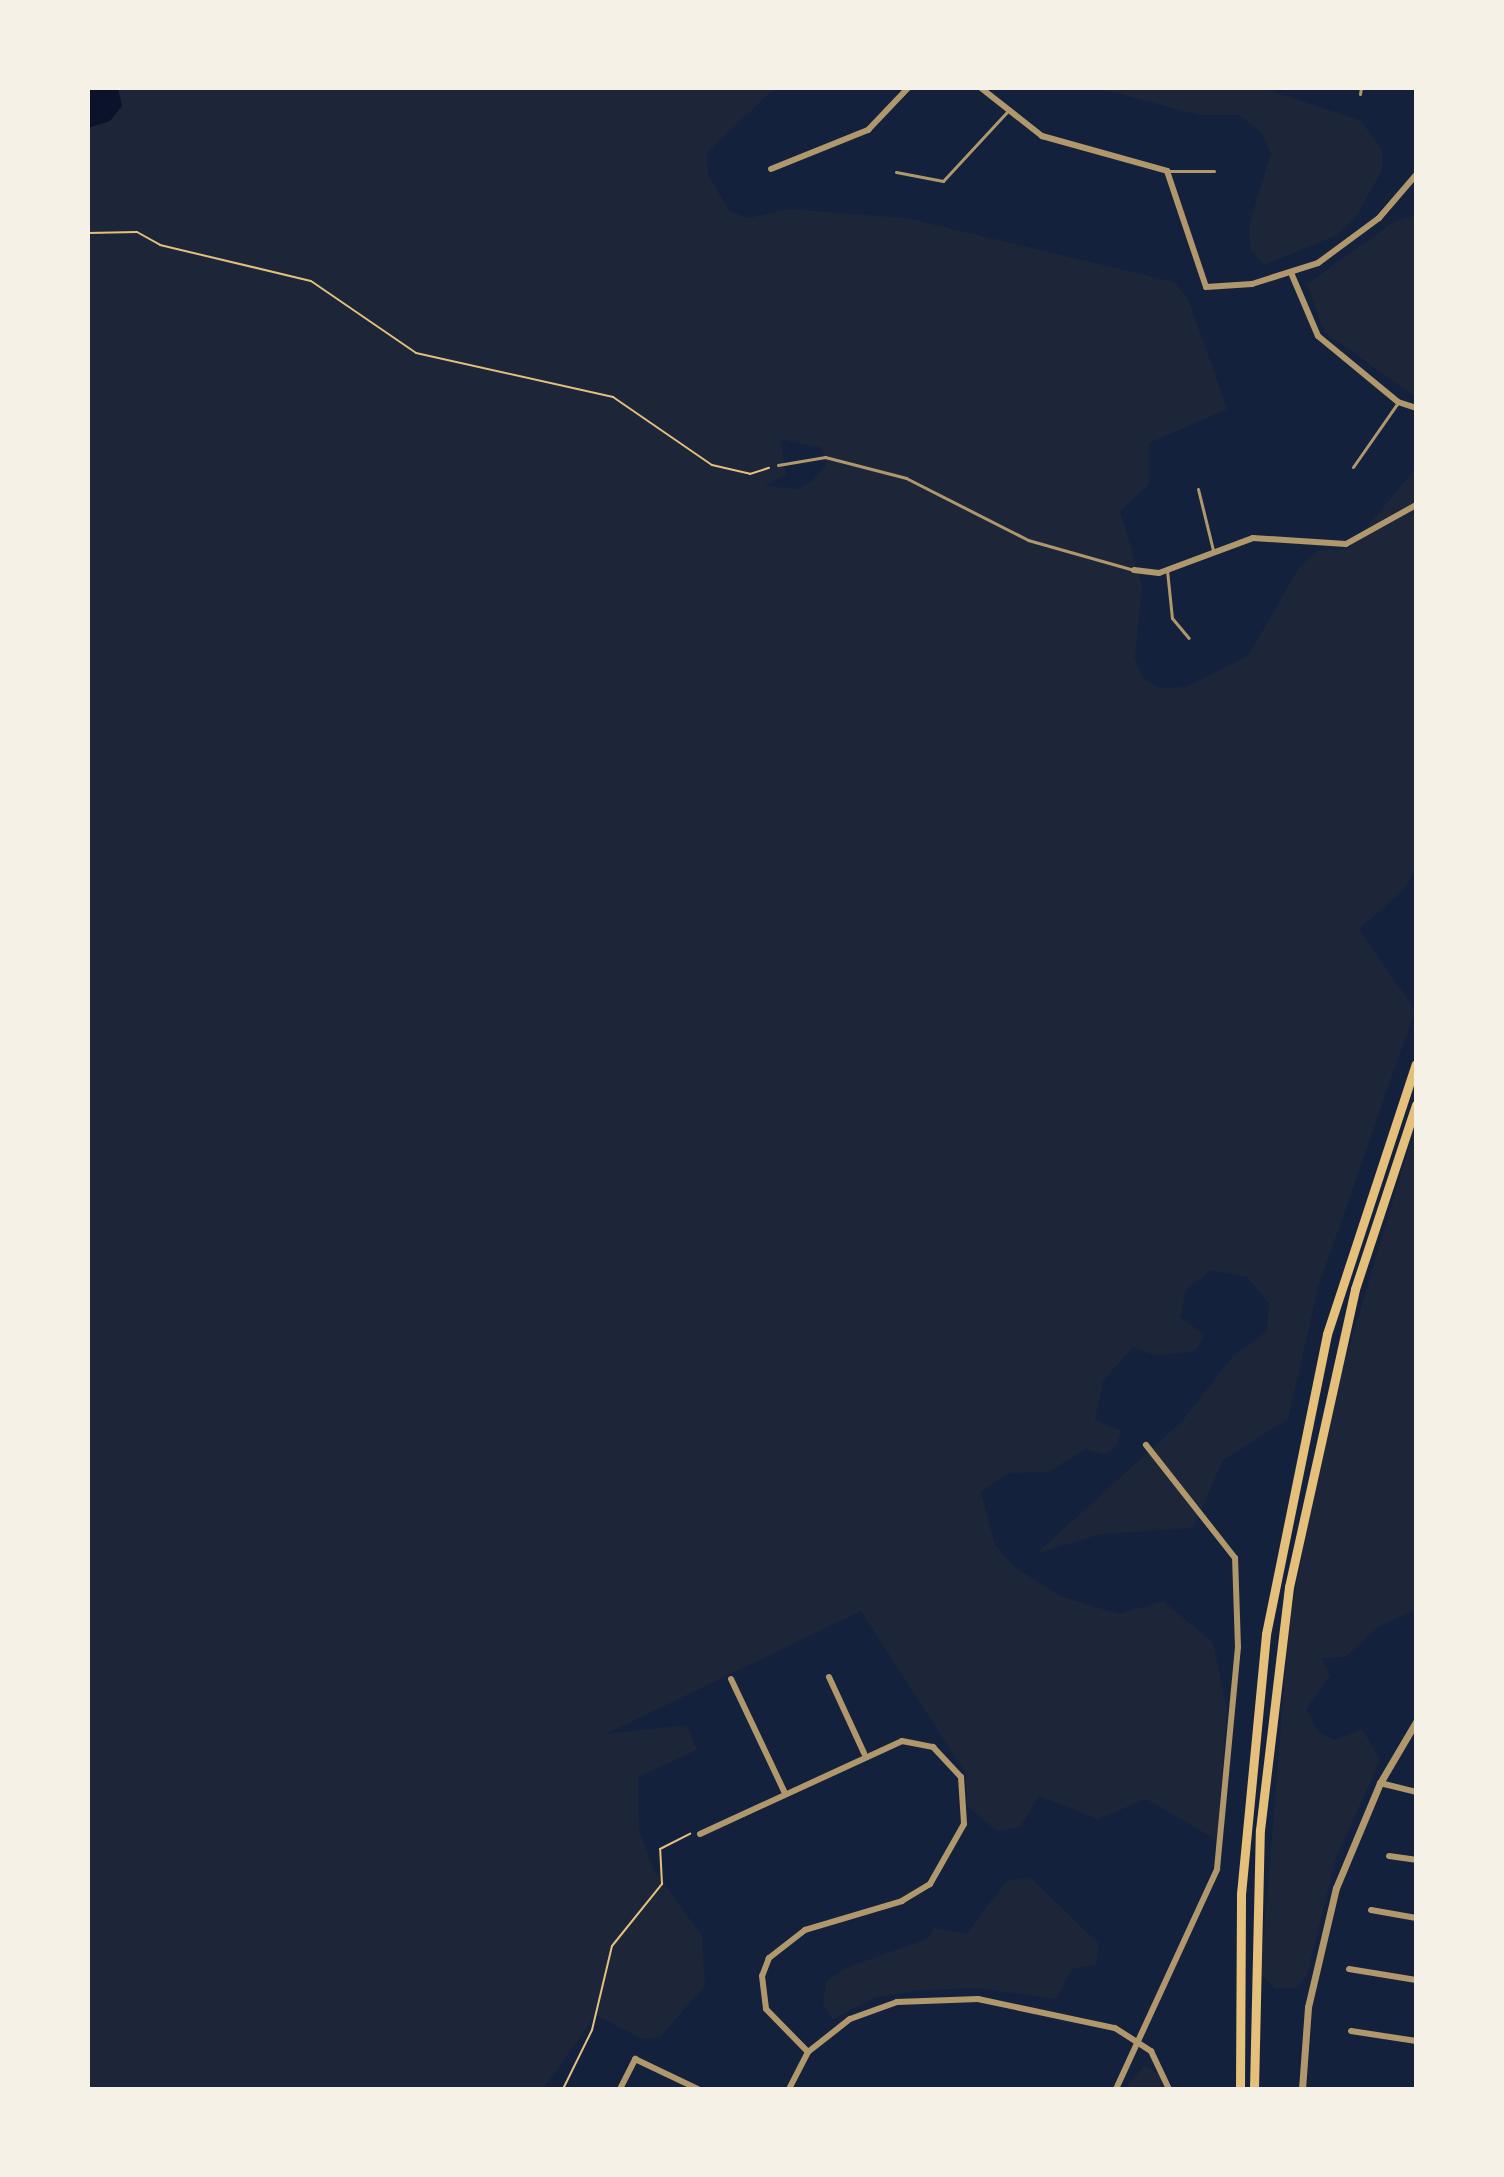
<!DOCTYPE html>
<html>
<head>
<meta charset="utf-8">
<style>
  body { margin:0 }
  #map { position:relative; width:1504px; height:2177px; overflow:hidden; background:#14213d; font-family:"Fira Sans Condensed",sans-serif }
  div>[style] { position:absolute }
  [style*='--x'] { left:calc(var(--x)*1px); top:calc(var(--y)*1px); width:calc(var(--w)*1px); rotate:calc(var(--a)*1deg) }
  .green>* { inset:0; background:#1d2539 }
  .water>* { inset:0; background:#0b132b }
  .path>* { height:2px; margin:-1px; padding:0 1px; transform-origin:1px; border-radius:1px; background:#e5c07b }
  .service>* { height:3px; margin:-1.5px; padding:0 1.5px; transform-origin:1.5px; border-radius:1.5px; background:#b1986c }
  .minor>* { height:6px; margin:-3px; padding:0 3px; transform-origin:3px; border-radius:3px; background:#b1986c }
  .tertiary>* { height:7px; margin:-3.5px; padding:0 3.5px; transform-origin:3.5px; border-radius:3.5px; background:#b1986c }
  .primary>* { height:9px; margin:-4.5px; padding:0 4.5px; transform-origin:4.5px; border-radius:4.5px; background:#e5c07b }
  span { translate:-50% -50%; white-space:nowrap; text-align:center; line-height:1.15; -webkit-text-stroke:8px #f6f1e7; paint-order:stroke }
  .frame { position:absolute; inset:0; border:90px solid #f6f1e7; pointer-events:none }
</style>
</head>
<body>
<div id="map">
  <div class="green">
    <div style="clip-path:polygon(evenodd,88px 88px,775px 88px,707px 153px,708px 175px,730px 212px,749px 218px,788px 209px,906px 218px,1174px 282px,1189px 301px,1227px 409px,1149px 443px,1149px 484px,1120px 511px,1142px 586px,1135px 659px,1143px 678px,1160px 688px,1187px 687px,1248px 656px,1300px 566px,1319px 550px,1348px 549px,1416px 468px,1416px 867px,1404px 890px,1359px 929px,1415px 1010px,1318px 1288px,1288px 1419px,1223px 1460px,1193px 1528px,1100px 1534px,1036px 1554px,1182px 1421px,1233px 1356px,1267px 1331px,1269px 1303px,1247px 1277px,1211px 1270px,1186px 1290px,1180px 1317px,1205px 1335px,1195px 1351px,1157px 1356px,1133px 1347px,1103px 1381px,1095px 1420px,1121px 1431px,1117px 1446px,1106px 1455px,1086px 1449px,1048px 1472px,1008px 1473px,981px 1492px,995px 1545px,1013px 1566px,1060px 1596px,1119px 1614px,1163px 1601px,1213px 1642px,1227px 1711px,1217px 1840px,1146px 1799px,1098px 1819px,1039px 1796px,1020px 1827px,997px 1831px,967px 1806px,966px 1774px,861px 1611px,606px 1734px,687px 1725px,697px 1750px,638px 1777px,639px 1830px,654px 1870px,702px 1936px,705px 1986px,660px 2037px,642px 2039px,596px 2015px,543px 2089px,88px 2089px,88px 88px,780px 439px,822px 448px,826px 465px,812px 481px,797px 489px,765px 486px,786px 474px,780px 439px)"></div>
    <div style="clip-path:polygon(1097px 88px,1262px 88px,1361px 121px,1382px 150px,1382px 170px,1356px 217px,1337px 235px,1264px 265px,1251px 250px,1249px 226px,1271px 153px,1262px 133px,1239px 115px,1199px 115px)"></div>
    <div style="clip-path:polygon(1416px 215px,1416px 397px,1324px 332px,1307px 284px,1395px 221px)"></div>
    <div style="clip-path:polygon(1416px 1124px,1416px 1610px,1380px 1626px,1345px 1657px,1322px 1658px,1330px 1676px,1306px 1709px,1319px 1732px,1334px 1740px,1362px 1729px,1380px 1760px,1336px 1858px,1307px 1975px,1298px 1988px,1275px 1988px,1261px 1975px,1289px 1624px,1328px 1418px)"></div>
    <div style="clip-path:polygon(1030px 1877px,1099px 1944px,1096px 1964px,1072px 1969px,1057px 1999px,977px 1988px,921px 1990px,876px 1997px,833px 2019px,823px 2004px,826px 1982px,845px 1968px,928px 1939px,934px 1928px,966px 1934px,1007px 1881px)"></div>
    <div style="clip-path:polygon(1144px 2065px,1160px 2075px,1162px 2089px,1125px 2089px)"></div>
  </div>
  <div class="water">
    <div style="clip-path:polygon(88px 88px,118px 88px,122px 106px,110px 121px,88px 128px)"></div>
  </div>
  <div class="path">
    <div style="--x:88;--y:233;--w:49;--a:-1.2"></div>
    <div style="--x:137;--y:232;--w:26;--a:29"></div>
    <div style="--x:160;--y:245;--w:155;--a:13.4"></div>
    <div style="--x:311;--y:281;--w:127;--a:34.4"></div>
    <div style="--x:416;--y:353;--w:202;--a:12.6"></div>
    <div style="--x:613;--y:397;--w:120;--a:34.5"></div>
    <div style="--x:712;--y:465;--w:39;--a:13"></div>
    <div style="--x:750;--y:474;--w:20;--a:-18"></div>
    <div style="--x:563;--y:2089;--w:66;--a:-63.8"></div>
    <div style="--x:592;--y:2030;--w:86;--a:-76.6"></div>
    <div style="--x:612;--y:1946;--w:80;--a:-51.1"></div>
    <div style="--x:662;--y:1884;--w:35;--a:-93"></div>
    <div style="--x:660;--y:1849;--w:34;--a:-27"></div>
  </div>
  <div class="service">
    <div style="--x:1360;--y:94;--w:6;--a:-81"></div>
    <div style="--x:1167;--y:171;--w:47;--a:0"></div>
    <div style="--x:896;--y:172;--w:48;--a:10.8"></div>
    <div style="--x:943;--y:181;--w:94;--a:-47.2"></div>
    <div style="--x:778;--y:465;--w:48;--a:-9.7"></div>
    <div style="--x:825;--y:457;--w:84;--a:14.5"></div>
    <div style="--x:906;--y:478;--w:137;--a:26.9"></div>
    <div style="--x:1028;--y:540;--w:110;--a:15.8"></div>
    <div style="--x:1353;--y:467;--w:77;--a:-55.1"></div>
    <div style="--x:1198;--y:489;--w:63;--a:76.2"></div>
    <div style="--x:1167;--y:570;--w:48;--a:84.1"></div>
    <div style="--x:1172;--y:618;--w:26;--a:50"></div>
  </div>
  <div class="minor">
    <div style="--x:981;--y:88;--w:78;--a:38.2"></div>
    <div style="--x:1042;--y:136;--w:130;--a:15.6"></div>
    <div style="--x:1167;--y:171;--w:122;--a:71.4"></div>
    <div style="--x:1206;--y:287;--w:46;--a:-3.7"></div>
    <div style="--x:1252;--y:284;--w:69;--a:-17.7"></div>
    <div style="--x:1318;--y:263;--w:76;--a:-36.4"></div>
    <div style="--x:1379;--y:218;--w:57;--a:-49.3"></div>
    <div style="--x:771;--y:169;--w:105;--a:-21.9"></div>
    <div style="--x:868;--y:130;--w:58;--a:-46.4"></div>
    <div style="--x:1292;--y:275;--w:66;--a:66.9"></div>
    <div style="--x:1318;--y:336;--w:104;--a:39.5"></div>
    <div style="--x:1398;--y:402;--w:19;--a:18"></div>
    <div style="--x:1134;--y:570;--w:25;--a:7"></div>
    <div style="--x:1159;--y:573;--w:100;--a:-20.4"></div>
    <div style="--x:1253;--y:538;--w:93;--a:3.7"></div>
    <div style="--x:1346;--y:544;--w:80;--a:-29.1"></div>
    <div style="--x:829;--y:1677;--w:84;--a:65.3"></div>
    <div style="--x:731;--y:1679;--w:124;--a:64.7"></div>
    <div style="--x:1380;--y:1783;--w:37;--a:14"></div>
    <div style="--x:700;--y:1834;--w:222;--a:-24.7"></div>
    <div style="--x:902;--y:1741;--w:32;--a:11"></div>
    <div style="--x:933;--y:1747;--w:41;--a:47"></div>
    <div style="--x:961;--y:1777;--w:47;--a:86.3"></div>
    <div style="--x:964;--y:1824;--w:69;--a:119.5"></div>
    <div style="--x:930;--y:1884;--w:33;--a:149"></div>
    <div style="--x:902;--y:1901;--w:101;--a:163.4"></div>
    <div style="--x:805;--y:1930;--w:46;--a:142.1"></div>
    <div style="--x:769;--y:1958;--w:19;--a:111"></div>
    <div style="--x:762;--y:1976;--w:33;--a:83"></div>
    <div style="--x:766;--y:2009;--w:60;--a:45.7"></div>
    <div style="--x:1389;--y:1856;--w:27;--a:8"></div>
    <div style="--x:1371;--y:1910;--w:46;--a:10.1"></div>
    <div style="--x:1349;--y:1969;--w:68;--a:9.3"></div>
    <div style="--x:1351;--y:2031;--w:66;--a:8.7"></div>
    <div style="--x:620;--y:2089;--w:34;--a:-63"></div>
    <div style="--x:635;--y:2059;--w:70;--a:25.5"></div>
    <div style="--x:789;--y:2089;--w:42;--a:-62.8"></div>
    <div style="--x:808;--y:2052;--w:53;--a:-38.2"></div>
    <div style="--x:850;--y:2019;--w:50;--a:-19.9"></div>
    <div style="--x:897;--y:2002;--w:81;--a:-2.1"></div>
    <div style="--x:978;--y:1999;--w:140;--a:12"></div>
    <div style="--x:1115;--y:2028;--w:43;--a:32.6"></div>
    <div style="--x:1151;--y:2051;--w:42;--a:64.7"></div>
    <div style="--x:1116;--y:2089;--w:242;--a:-65.3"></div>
    <div style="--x:1217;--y:1869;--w:223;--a:-84.6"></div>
    <div style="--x:1238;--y:1647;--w:89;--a:-91.9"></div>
    <div style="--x:1235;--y:1558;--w:144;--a:-128.2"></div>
  </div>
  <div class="tertiary">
    <div style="--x:1302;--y:2089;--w:82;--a:-85.8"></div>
    <div style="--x:1308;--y:2007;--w:122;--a:-76.8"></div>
    <div style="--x:1336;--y:1888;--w:114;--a:-67.3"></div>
    <div style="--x:1380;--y:1783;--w:71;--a:-59.5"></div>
  </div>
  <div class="primary">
    <div style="--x:1240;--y:2089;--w:195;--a:-89.7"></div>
    <div style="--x:1241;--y:1894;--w:261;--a:-84.5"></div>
    <div style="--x:1266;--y:1634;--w:306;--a:-78.5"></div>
    <div style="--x:1327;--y:1334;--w:284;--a:-71.8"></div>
    <div style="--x:1254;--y:2089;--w:259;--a:-88.7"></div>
    <div style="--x:1260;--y:1830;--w:245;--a:-83.2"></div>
    <div style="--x:1289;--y:1587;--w:305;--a:-77.5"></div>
    <div style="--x:1355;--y:1289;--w:194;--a:-71.7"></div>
  </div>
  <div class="frame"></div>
</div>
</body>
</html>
